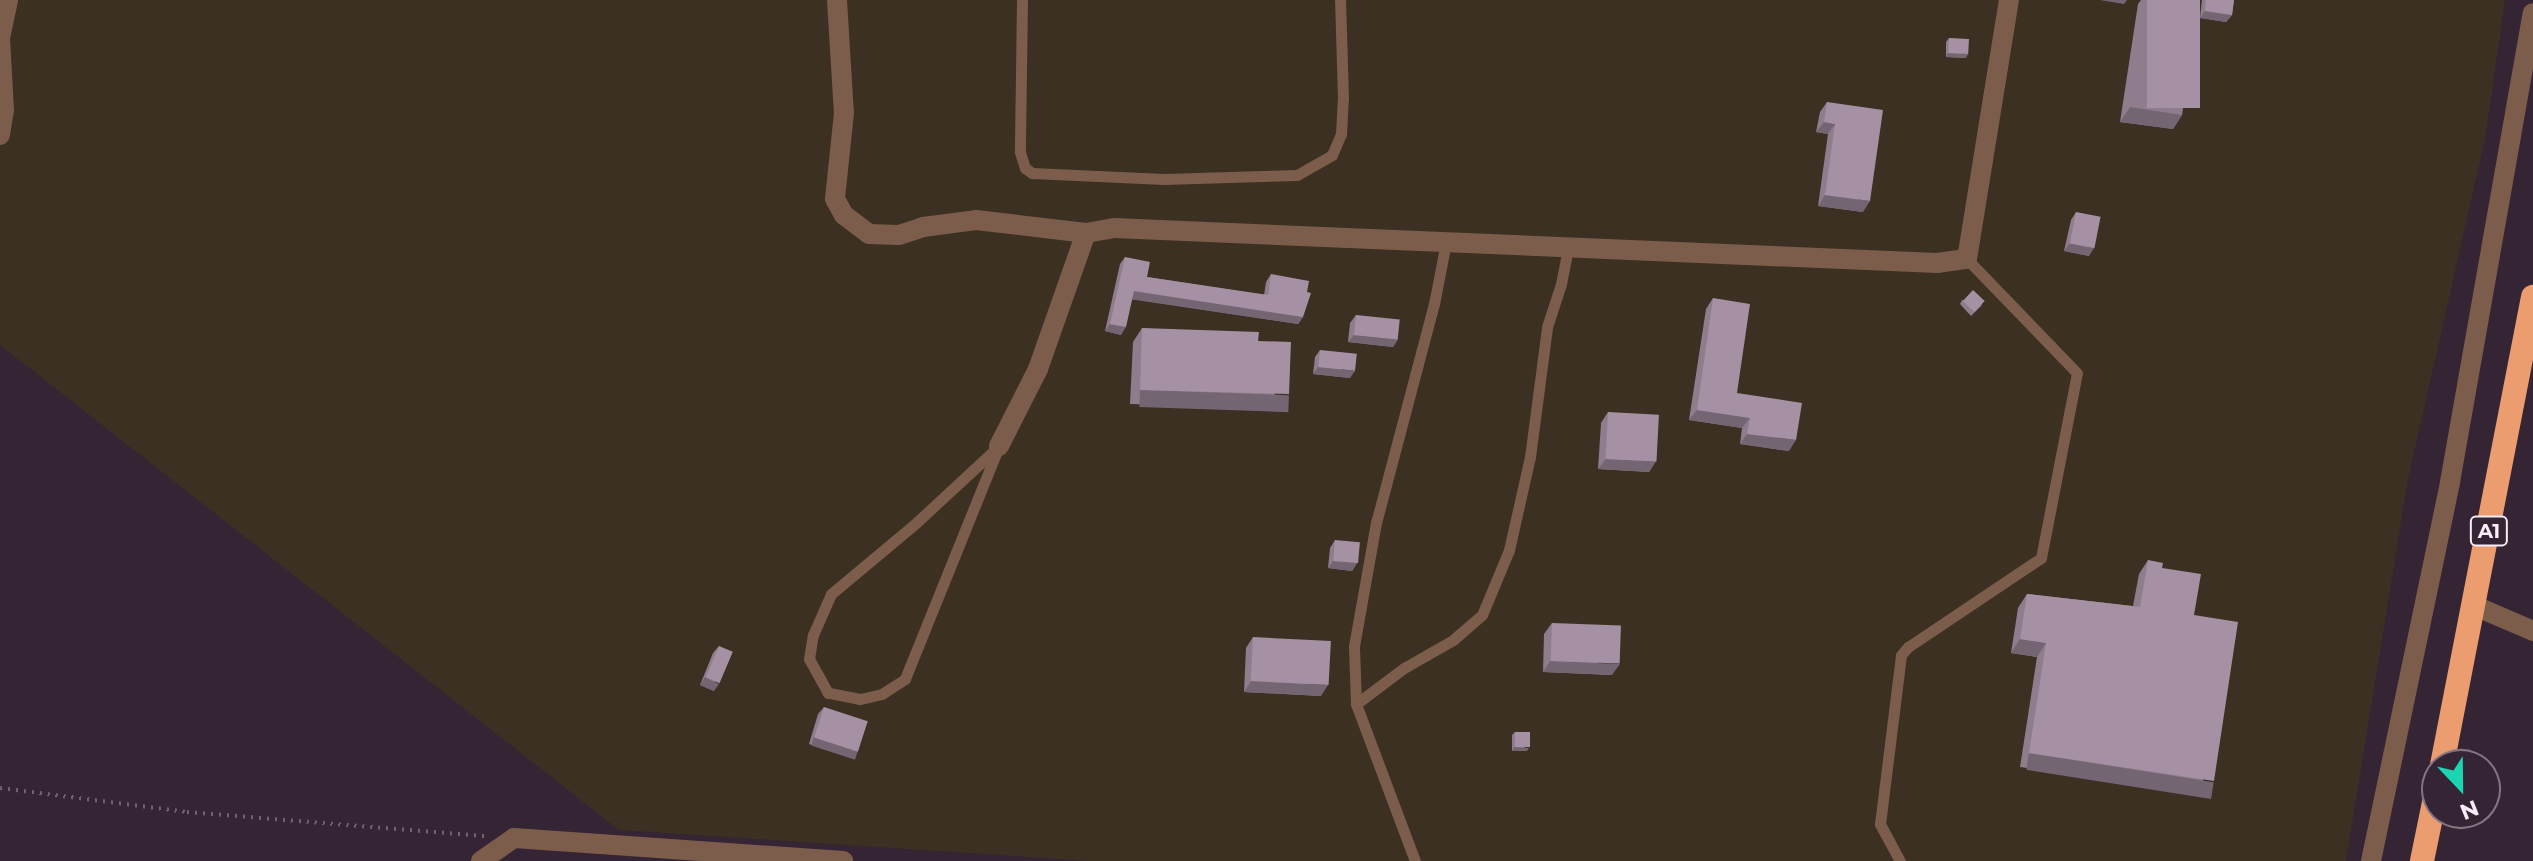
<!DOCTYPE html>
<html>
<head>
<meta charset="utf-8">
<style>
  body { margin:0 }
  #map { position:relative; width:2533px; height:861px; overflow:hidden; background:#352434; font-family:Montserrat,sans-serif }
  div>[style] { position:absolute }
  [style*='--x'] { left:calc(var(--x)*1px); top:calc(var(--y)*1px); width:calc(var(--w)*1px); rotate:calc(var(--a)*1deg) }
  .commercial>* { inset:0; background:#3b3021 }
  .path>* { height:4px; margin-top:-2px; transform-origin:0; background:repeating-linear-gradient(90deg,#70616f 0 2px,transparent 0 8px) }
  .lane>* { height:11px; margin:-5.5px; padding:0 5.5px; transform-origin:5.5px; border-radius:5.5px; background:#7c5c4a }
  .street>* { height:20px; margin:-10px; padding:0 10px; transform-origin:10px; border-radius:10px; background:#7c5c4a }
  .highway>* { height:24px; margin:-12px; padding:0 12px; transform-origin:12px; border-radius:12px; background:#ec9d70 }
  .wall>* { inset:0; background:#8f7c8d }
  .shaded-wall>* { inset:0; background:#746573; transform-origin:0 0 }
  .building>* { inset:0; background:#a690a4; transform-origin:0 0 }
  span { translate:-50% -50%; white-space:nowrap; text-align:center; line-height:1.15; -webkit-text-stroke:8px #352434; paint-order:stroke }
  .shield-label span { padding:2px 6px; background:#352434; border:2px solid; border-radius:6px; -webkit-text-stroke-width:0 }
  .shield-label { font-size:20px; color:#f8ecf7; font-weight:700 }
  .north { position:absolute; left:2421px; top:749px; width:80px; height:80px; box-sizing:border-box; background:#352434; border:2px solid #837482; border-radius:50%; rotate:158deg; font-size:22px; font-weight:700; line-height:32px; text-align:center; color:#f8ecf7 }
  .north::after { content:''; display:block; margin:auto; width:28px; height:36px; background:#1bd5b1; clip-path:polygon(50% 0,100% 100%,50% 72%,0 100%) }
</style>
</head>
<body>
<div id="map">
  <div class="commercial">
    <div style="clip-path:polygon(0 0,2505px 0,2485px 139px,2408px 479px,2346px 861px,1088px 861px,619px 830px,0 345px)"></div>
  </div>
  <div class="path">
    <div style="--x:0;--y:788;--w:189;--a:7.3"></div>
    <div style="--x:187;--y:812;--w:298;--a:4.6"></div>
  </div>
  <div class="lane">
    <div style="--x:1022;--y:0;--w:152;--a:90.8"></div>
    <div style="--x:1020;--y:152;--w:17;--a:73"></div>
    <div style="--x:1025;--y:168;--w:9;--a:36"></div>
    <div style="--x:1032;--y:173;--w:132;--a:2.6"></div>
    <div style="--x:1164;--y:179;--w:133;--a:-1.7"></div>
    <div style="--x:1297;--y:175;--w:40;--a:-29.7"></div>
    <div style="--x:1332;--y:155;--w:23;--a:-67"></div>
    <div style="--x:1341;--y:134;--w:35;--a:-87"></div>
    <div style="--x:1343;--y:99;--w:99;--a:-91.7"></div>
    <div style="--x:999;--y:446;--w:251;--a:112"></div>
    <div style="--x:905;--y:679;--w:27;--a:147"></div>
    <div style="--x:882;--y:694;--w:23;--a:167"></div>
    <div style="--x:860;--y:699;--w:33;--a:-169"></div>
    <div style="--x:828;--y:693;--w:39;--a:-119"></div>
    <div style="--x:809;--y:659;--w:24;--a:-81"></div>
    <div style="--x:813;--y:635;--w:45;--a:-66.3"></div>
    <div style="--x:831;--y:594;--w:112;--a:-39.9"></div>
    <div style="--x:917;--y:522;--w:112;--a:-42.8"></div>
    <div style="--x:1356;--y:704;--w:60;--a:-36.9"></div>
    <div style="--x:1404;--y:668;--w:56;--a:-29.7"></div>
    <div style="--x:1453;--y:640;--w:38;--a:-41"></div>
    <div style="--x:1482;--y:615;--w:70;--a:-67.4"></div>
    <div style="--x:1509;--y:550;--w:95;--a:-77.3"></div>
    <div style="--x:1530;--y:457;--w:131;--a:-82.5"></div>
    <div style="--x:1547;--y:327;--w:45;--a:-72"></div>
    <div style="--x:1561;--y:284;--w:38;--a:-79"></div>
    <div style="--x:1415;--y:861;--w:168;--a:-110.6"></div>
    <div style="--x:1356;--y:704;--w:58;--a:-92"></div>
    <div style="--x:1354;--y:646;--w:125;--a:-79.9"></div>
    <div style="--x:1376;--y:523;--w:227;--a:-75.2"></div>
    <div style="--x:1434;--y:304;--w:63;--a:-79"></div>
    <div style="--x:1900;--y:861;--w:42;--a:-118.4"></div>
    <div style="--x:1880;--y:824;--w:170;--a:-82.9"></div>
    <div style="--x:1901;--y:655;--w:11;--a:-49"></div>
    <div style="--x:1908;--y:647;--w:160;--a:-33.8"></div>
    <div style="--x:2041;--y:558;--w:188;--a:-79"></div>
    <div style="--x:2077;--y:373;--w:158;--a:-134"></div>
  </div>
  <div class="street">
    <div style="--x:837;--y:0;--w:113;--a:86.5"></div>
    <div style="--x:844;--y:113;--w:86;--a:96"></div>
    <div style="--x:835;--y:199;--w:18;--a:61"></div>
    <div style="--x:844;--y:215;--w:31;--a:37"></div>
    <div style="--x:869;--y:234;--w:30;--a:2"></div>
    <div style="--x:899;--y:235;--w:25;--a:-18"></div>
    <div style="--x:923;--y:227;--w:53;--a:-7.5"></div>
    <div style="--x:976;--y:220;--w:111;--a:6.7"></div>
    <div style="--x:1086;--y:233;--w:28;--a:-10"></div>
    <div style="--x:1114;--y:228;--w:824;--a:2.44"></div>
    <div style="--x:1937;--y:263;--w:30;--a:-8"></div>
    <div style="--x:1967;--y:259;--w:262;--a:-80.8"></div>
    <div style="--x:0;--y:135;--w:25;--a:-81"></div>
    <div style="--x:4;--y:110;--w:72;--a:-93.2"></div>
    <div style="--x:0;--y:38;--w:39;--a:-78"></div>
    <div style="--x:999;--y:446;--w:86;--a:-63.1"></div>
    <div style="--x:1038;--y:369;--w:144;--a:-70.6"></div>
    <div style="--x:2475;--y:606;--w:63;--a:23.3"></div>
    <div style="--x:481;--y:861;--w:40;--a:-34.9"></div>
    <div style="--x:514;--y:838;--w:330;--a:4"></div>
    <div style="--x:2371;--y:861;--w:387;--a:-78.2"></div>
    <div style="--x:2450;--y:482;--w:476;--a:-80"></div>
  </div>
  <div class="highway">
    <div style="--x:2442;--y:765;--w:477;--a:-79"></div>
    <div style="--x:2422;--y:861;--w:75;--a:-78.4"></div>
  </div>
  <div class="wall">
    <div style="clip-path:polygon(2141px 0,2200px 0,2182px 115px,2173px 129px,2120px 122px,2138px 4px)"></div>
    <div style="clip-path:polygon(2202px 0,2234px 0,2232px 15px,2226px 22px,2200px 18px)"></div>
    <div style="clip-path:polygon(1949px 38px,1966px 58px,1946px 57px,1946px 42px)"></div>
    <div style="clip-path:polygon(1827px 102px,1863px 212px,1818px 206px,1828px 134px,1816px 132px,1820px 112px)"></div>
    <div style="clip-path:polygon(2076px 212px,2089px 256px,2064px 251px,2071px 220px)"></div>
    <div style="clip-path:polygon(1125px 257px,1147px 277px,1264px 295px,1266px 282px,1271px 274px,1303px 317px,1298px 324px,1132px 299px,1121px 335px,1105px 331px,1120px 264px)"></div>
    <div style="clip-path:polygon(1713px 298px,1737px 393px,1789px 451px,1740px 444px,1742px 428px,1689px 420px,1706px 309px)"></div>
    <div style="clip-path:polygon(1962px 300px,1982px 305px,1971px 316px,1960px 304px)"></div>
    <div style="clip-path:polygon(1356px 315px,1398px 339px,1393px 347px,1348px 342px,1350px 323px)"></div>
    <div style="clip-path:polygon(1142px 328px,1258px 341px,1279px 408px,1130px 404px,1133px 342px)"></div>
    <div style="clip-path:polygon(1320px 350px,1350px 378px,1313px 374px,1315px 357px)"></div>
    <div style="clip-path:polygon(1608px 412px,1656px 461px,1649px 472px,1598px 469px,1601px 423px)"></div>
    <div style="clip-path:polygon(1335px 540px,1357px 563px,1352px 571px,1328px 568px,1330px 548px)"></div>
    <div style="clip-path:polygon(2148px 560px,2162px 568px,2194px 615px,2204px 794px,2020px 767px,2037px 657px,2011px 653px,2018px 608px,2027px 594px,2133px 606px,2139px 574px)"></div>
    <div style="clip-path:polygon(1552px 623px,1612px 675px,1543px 672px,1544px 634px)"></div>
    <div style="clip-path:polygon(1253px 637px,1321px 696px,1244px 692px,1246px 648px)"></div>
    <div style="clip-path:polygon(719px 646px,714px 691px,700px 685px,713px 653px)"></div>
    <div style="clip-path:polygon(824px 707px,853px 758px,809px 744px,818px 714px)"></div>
    <div style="clip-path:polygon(1515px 732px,1527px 751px,1512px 751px,1512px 735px)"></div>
  </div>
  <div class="shaded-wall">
    <div style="clip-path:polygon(2100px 0,2127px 0,2124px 4px)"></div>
    <div style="clip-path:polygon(2205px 11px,2232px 15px,2226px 22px,2200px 18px)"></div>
    <div style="clip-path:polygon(1948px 53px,1968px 54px,1966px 58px,1946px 57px)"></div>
    <div style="clip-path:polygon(2130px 107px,2182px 115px,2173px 129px,2120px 122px)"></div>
    <div style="clip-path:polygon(1824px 122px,1835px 124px,1828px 134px,1816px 132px)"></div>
    <div style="clip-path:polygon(1825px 195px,1870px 201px,1863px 212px,1818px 206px)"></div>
    <div style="clip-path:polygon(2070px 243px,2094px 248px,2089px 256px,2064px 251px)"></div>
    <div style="clip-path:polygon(1134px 291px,1303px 317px,1298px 324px,1129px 299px)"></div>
    <div style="clip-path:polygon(1110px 324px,1126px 327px,1121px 335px,1105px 331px)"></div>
    <div style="clip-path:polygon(1354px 335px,1398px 339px,1393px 347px,1348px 342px)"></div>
    <div style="clip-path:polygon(1318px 367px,1355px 371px,1350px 378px,1313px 374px)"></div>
    <div style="left:1140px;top:390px;width:149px;height:17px;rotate:2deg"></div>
    <div style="clip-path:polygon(1697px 410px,1750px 418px,1742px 428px,1689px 420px)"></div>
    <div style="clip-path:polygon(1747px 434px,1796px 440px,1789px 451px,1740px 444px)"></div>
    <div style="clip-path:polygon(1606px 459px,1656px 461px,1649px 472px,1598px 469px)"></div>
    <div style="clip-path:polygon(1333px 561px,1357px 563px,1352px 571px,1328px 568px)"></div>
    <div style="clip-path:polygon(2020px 639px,2046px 643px,2037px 657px,2011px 653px)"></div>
    <div style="clip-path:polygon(1550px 661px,1620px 664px,1612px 675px,1543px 672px)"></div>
    <div style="clip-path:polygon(705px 677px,719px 684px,714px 691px,700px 685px)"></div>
    <div style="clip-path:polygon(1251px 681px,1328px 685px,1321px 696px,1244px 692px)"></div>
    <div style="left:814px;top:737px;width:46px;height:9px;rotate:18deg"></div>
    <div style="clip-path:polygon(1514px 747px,1529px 748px,1527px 751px,1512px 751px)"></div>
    <div style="left:2029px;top:753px;width:187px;height:17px;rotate:9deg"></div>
  </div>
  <div class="building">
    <div style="left:2147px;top:0;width:53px;height:108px"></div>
    <div style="clip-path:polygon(2206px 0,2234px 0,2232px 15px,2205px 11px)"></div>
    <div style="left:1949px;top:38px;width:20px;height:15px;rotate:3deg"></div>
    <div style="clip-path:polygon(1827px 102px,1883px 110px,1870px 201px,1825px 195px,1835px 124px,1824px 122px)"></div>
    <div style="left:2076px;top:212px;width:25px;height:32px;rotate:11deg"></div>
    <div style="clip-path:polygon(1125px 257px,1150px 262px,1147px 277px,1268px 295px,1271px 274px,1309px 281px,1307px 292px,1311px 293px,1303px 317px,1134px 291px,1126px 327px,1110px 324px)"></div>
    <div style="left:1973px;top:290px;width:16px;height:15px;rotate:43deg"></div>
    <div style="clip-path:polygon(1713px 298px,1750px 304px,1737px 393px,1802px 403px,1796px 440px,1747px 434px,1750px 418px,1697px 410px)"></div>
    <div style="left:1356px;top:315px;width:44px;height:20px;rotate:6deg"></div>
    <div style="clip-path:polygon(1142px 328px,1259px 332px,1258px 341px,1291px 342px,1289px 394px,1140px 390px)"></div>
    <div style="left:1320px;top:350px;width:37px;height:17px;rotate:6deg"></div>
    <div style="left:1608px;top:412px;width:51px;height:47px;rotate:3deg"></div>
    <div style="left:1335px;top:540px;width:25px;height:21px;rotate:5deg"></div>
    <div style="clip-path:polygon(2148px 560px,2163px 563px,2162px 568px,2201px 574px,2194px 615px,2238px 622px,2214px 781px,2029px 753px,2046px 643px,2020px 639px,2027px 594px,2140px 607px)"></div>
    <div style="left:1552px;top:623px;width:69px;height:38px;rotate:2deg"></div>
    <div style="left:1253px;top:637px;width:78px;height:44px;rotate:3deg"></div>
    <div style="left:719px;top:646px;width:15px;height:34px;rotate:23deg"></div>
    <div style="left:824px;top:707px;width:46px;height:32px;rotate:18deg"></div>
    <div style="left:1515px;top:732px;width:15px;height:15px"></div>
  </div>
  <div class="shield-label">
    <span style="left:2489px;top:531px">A1</span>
  </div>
  <div class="north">N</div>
</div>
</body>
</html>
